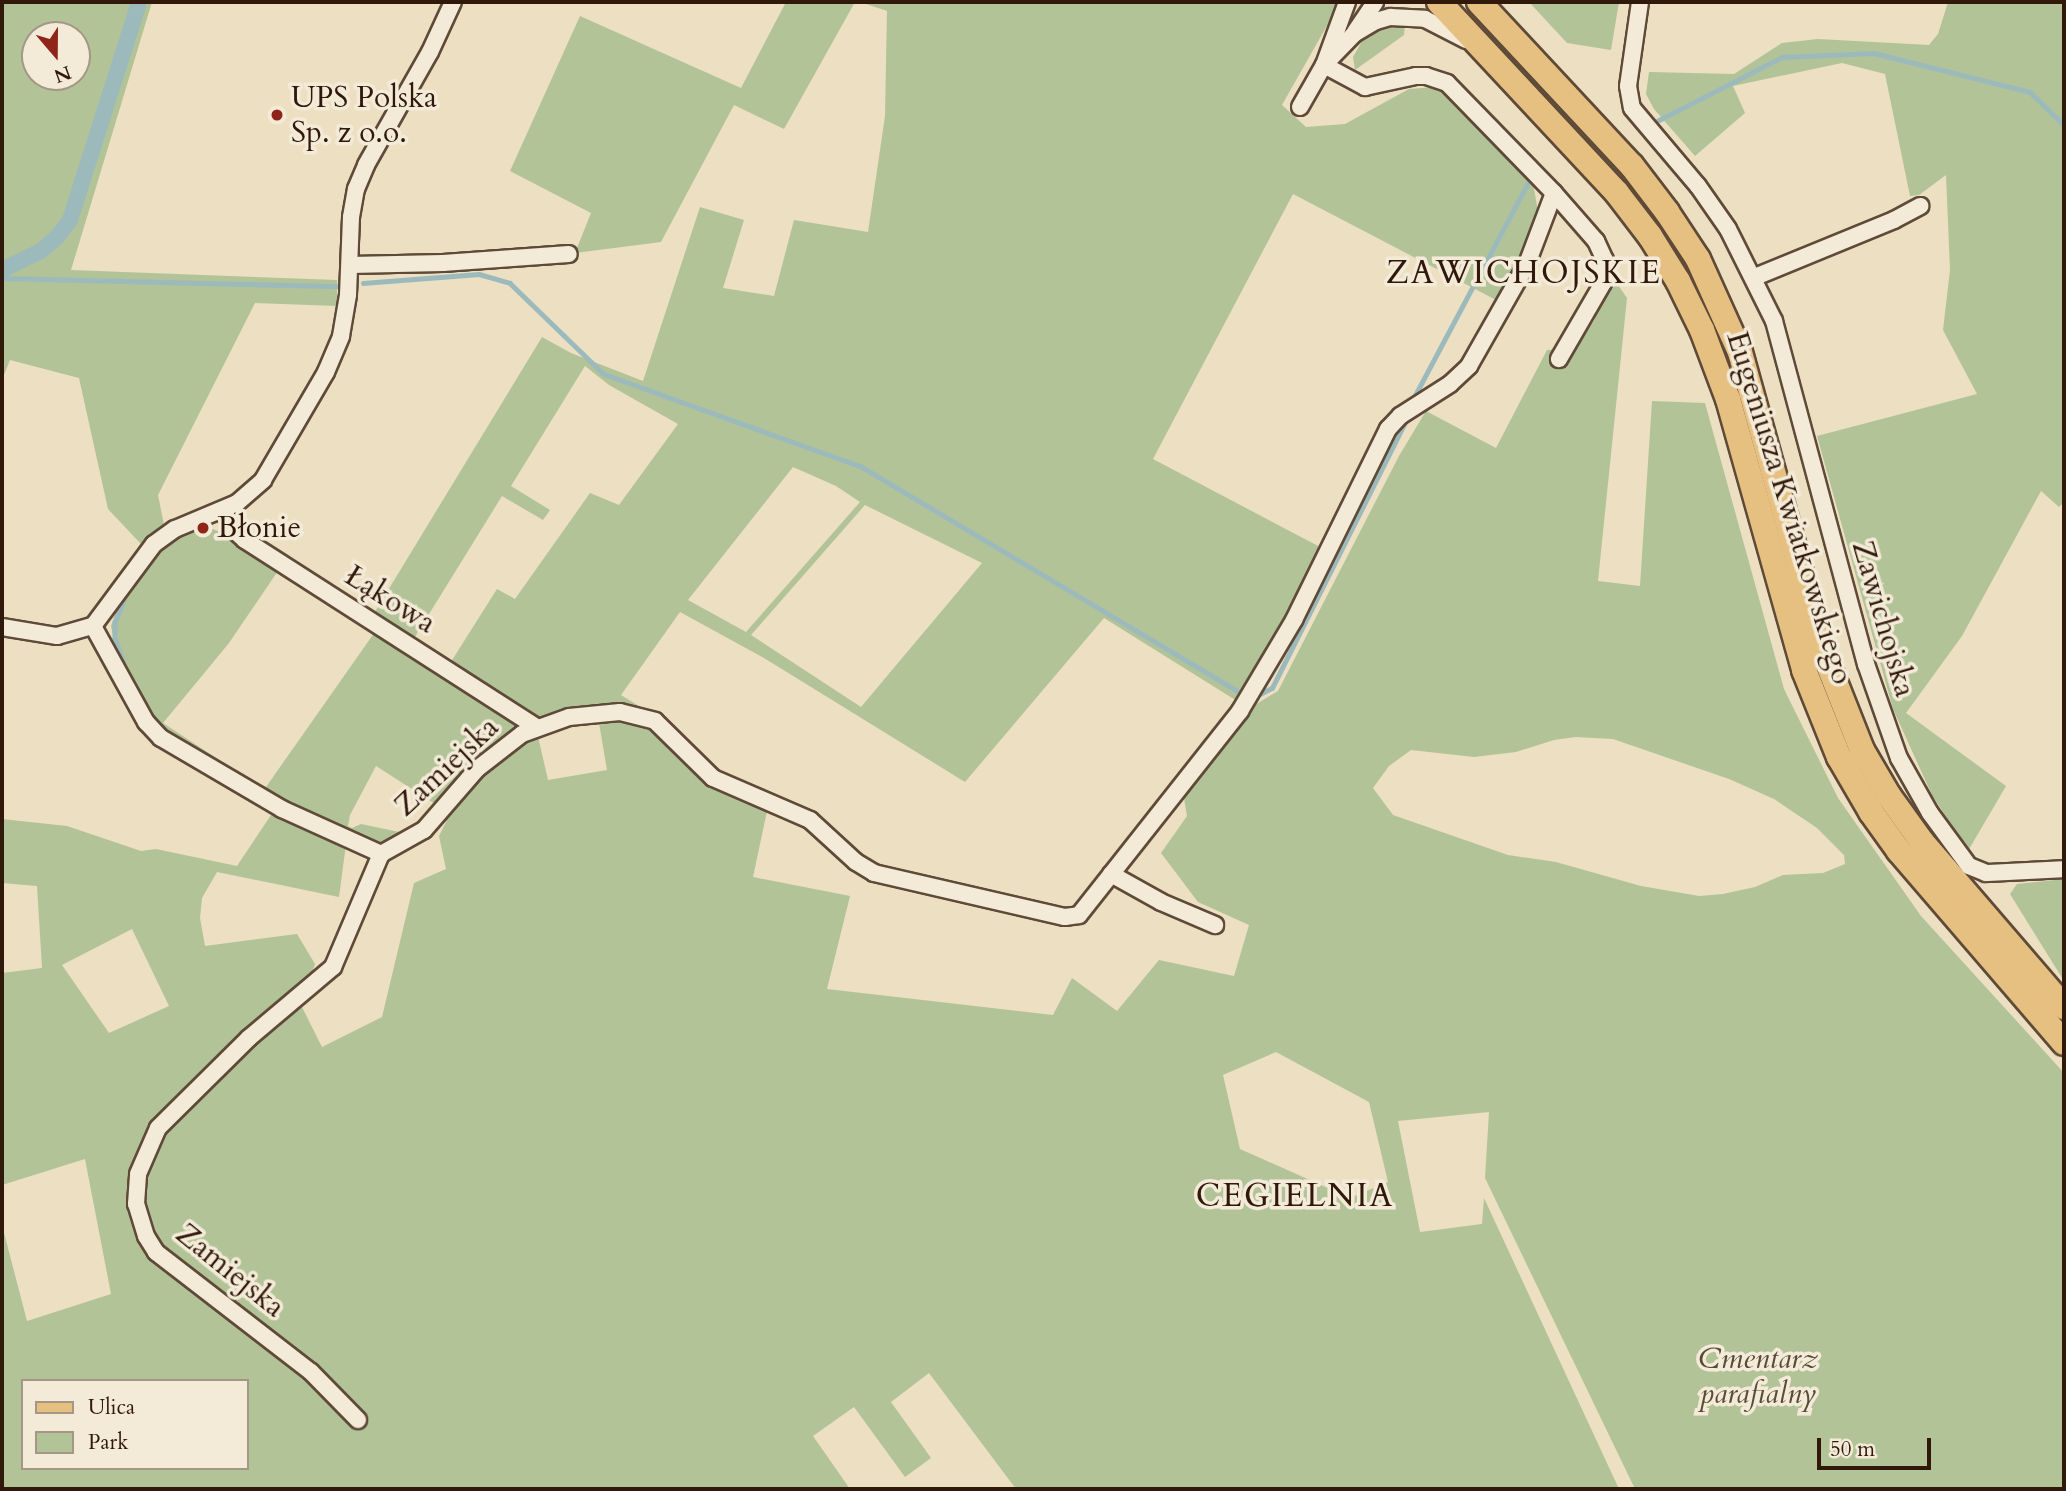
<!DOCTYPE html>
<html>
<head>
<meta charset="utf-8">
<style>
  body { margin:0 }
  #map { position:relative; width:2066px; height:1491px; overflow:hidden; background:#ecdfc2; font-family:Cardo,serif }
  div>[style] { position:absolute }
  [style*='--x'] { left:calc(var(--x)*1px); top:calc(var(--y)*1px); width:calc(var(--w)*1px); rotate:calc(var(--a)*1deg) }
  .green>* { inset:0; background:#b2c398 }
  .stream>* { height:4.5px; margin:-2.25px; padding:0 2.25px; transform-origin:2.25px; border-radius:2.25px; background:#9cbabc }
  .canal>* { height:16px; margin:-8px; padding:0 8px; transform-origin:8px; border-radius:8px; background:#9cbabc }
  .roads { filter:drop-shadow(2px 0 #5f4a38) drop-shadow(-2px 0 #5f4a38) drop-shadow(0 2px #5f4a38) drop-shadow(0 -2px #5f4a38) }
  .minor>* { height:16px; margin:-8px; padding:0 8px; transform-origin:8px; border-radius:8px; background:#f3ead7 }
  .primary>* { height:24px; margin:-12px; padding:0 12px; transform-origin:12px; border-radius:12px; background:#e6c081 }
  .dots>* { width:19px; height:19px; translate:-50% -50%; box-sizing:border-box; border:4px solid #f3ead7; border-radius:50% }
  span { translate:-50% -50%; white-space:nowrap; text-align:center; line-height:1.15; -webkit-text-stroke:7px #f3ead7; paint-order:stroke }
  .poi-label { font-size:30px; color:#30180a }
  .left { translate:0 -50%; text-align:left }
  .street-label { font-size:30px; color:#30180a }
  .park-label { font-size:30px; color:#574b35; font-style:italic }
  .neighbourhood-label { font-size:32px; color:#30180a; letter-spacing:2px }
  .frame { position:absolute; inset:0; border:4px solid #30180a; pointer-events:none }
  .legend { position:absolute; left:21px; top:1379px; width:228px; height:91px; box-sizing:border-box; background:#f3ead7; border:2px solid #a59685; margin:0; padding:9px 12px; list-style:none; font-size:21px; color:#30180a }
  .legend li { display:flex; align-items:center; gap:14px; height:35px }
  .legend b { width:35px; border:2px solid #a59685 }
  .north { position:absolute; left:21px; top:21px; width:70px; height:70px; box-sizing:border-box; background:#f3ead7; border:2px solid #a59685; border-radius:50%; rotate:160deg; font-size:19px; font-weight:700; line-height:28px; text-align:center; color:#30180a }
  .north::after { content:''; display:block; margin:auto; width:24px; height:32px; background:#8f2418; clip-path:polygon(50% 0,100% 100%,50% 72%,0 100%) }
  .scale { position:absolute; left:1817px; top:1438px; width:114px; height:32px; box-sizing:border-box; border:4px solid #30180a; border-top:0; padding-left:9px; font-size:21px; line-height:24px; white-space:nowrap; color:#30180a; -webkit-text-stroke:5px #f3ead7; paint-order:stroke }
</style>
</head>
<body>
<div id="map">
  <div class="green">
    <div style="clip-path:polygon(evenodd,2px 2px,152px 2px,71px 270px,337px 280px,337px 306px,255px 303px,158px 495px,164px 525px,141px 544px,108px 509px,79px 378px,10px 360px,2px 380px,2px 2px,35px 35px,77px 35px,77px 77px,35px 77px,35px 35px)"></div>
    <div style="clip-path:polygon(786px 2px,855px 2px,784px 129px,734px 105px,661px 242px,575px 253px,591px 213px,510px 171px,580px 16px,741px 88px)"></div>
    <div style="clip-path:polygon(evenodd,860px 2px,1337px 2px,1333px 15px,1282px 105px,1306px 127px,1345px 124px,1409px 89px,1436px 87px,1450px 93px,1533px 184px,1540px 222px,1498px 301px,1293px 194px,1153px 459px,1320px 547px,1285px 619px,1237px 701px,1104px 618px,965px 782px,764px 658px,680px 612px,621px 695px,652px 714px,728px 782px,770px 797px,753px 877px,850px 896px,827px 989px,1053px 1015px,1072px 978px,1117px 1011px,1159px 960px,1234px 976px,1249px 925px,1198px 902px,1161px 853px,1187px 816px,1183px 792px,1253px 706px,1278px 691px,1399px 456px,1426px 411px,1496px 448px,1547px 350px,1575px 348px,1594px 321px,1609px 272px,1627px 298px,1598px 581px,1640px 586px,1652px 401px,1705px 403px,1784px 689px,1838px 798px,1921px 916px,2064px 1073px,2064px 1489px,1635px 1489px,1485px 1178px,1489px 1112px,1398px 1121px,1420px 1232px,1482px 1224px,1484px 1198px,1619px 1489px,1016px 1489px,929px 1373px,891px 1402px,931px 1458px,905px 1477px,854px 1407px,813px 1436px,850px 1489px,2px 1489px,2px 1225px,27px 1321px,111px 1294px,85px 1159px,2px 1185px,2px 973px,42px 968px,37px 886px,2px 883px,2px 819px,67px 826px,141px 851px,156px 849px,237px 866px,273px 812px,346px 844px,339px 897px,217px 872px,202px 898px,200px 918px,205px 946px,297px 934px,315px 964px,301px 1005px,322px 1047px,382px 1017px,414px 883px,446px 869px,439px 836px,450px 814px,447px 812px,483px 767px,537px 732px,548px 780px,607px 770px,598px 717px,625px 705px,580px 708px,537px 721px,477px 679px,449px 665px,497px 589px,515px 599px,590px 493px,619px 505px,678px 424px,609px 385px,585px 366px,511px 486px,550px 510px,543px 520px,502px 496px,413px 640px,373px 615px,542px 337px,571px 353px,643px 381px,700px 207px,744px 220px,723px 288px,774px 296px,794px 220px,868px 232px,885px 116px,887px 11px,860px 2px,793px 467px,836px 486px,860px 502px,746px 632px,688px 600px,793px 467px,860px 2px,865px 505px,982px 563px,861px 707px,751px 635px,865px 505px,860px 2px,1576px 737px,1613px 739px,1729px 779px,1774px 799px,1817px 828px,1844px 855px,1845px 864px,1823px 873px,1783px 875px,1755px 887px,1723px 894px,1699px 896px,1641px 886px,1556px 862px,1508px 855px,1393px 815px,1373px 788px,1389px 766px,1411px 750px,1474px 757px,1516px 752px,1554px 740px,1576px 737px,860px 2px,132px 929px,169px 1006px,109px 1033px,62px 965px,132px 929px,860px 2px,1276px 1052px,1369px 1102px,1388px 1182px,1350px 1198px,1240px 1149px,1223px 1075px,1276px 1052px,860px 2px,23px 1381px,247px 1381px,247px 1468px,23px 1468px,23px 1381px)"></div>
    <div style="clip-path:polygon(1529px 2px,1619px 2px,1611px 50px,1567px 43px)"></div>
    <div style="clip-path:polygon(1948px 2px,2064px 2px,2064px 502px,2059px 507px,2041px 491px,1962px 636px,1906px 713px,2006px 786px,1968px 851px,1932px 795px,1893px 709px,1817px 436px,1977px 394px,1943px 330px,1950px 270px,1946px 175px,1919px 195px,1910px 196px,1885px 74px,1842px 63px,1733px 86px,1745px 113px,1695px 156px,1654px 109px,1646px 94px,1649px 72px,1734px 74px,1782px 43px,1818px 39px,1929px 45px,1938px 34px)"></div>
    <div style="clip-path:polygon(1405px 23px,1404px 35px,1355px 70px,1353px 57px,1362px 41px,1381px 28px)"></div>
    <div style="clip-path:polygon(203px 525px,227px 535px,280px 568px,229px 643px,163px 723px,239px 773px,266px 787px,377px 629px,528px 727px,440px 807px,376px 766px,350px 815px,348px 826px,352px 828px,361px 824px,404px 833px,388px 844px,373px 844px,297px 813px,181px 746px,148px 715px,117px 656px,111px 626px,119px 601px,162px 543px)"></div>
    <div style="clip-path:polygon(2064px 879px,2064px 981px,2010px 894px,2017px 884px)"></div>
  </div>
  <div class="stream">
    <div style="--x:1657;--y:121;--w:140;--a:-27.1"></div>
    <div style="--x:1782;--y:57;--w:92;--a:-2.5"></div>
    <div style="--x:1874;--y:53;--w:161;--a:14"></div>
    <div style="--x:2030;--y:92;--w:47;--a:44.1"></div>
    <div style="--x:2;--y:278;--w:338;--a:1.4"></div>
    <div style="--x:363;--y:283;--w:116;--a:-4.4"></div>
    <div style="--x:479;--y:274;--w:32;--a:16"></div>
    <div style="--x:510;--y:283;--w:131;--a:44.1"></div>
    <div style="--x:604;--y:374;--w:274;--a:19.8"></div>
    <div style="--x:862;--y:467;--w:441;--a:30.8"></div>
    <div style="--x:1413;--y:399;--w:249;--a:-62"></div>
    <div style="--x:124;--y:601;--w:24;--a:112"></div>
    <div style="--x:115;--y:623;--w:15;--a:90"></div>
    <div style="--x:115;--y:638;--w:34;--a:71"></div>
    <div style="--x:1260;--y:694;--w:13;--a:-27"></div>
    <div style="--x:1272;--y:688;--w:303;--a:-63.4"></div>
  </div>
  <div class="canal">
    <div style="--x:2;--y:270;--w:43;--a:-26"></div>
    <div style="--x:41;--y:251;--w:23;--a:-41"></div>
    <div style="--x:58;--y:236;--w:20;--a:-53"></div>
    <div style="--x:70;--y:220;--w:229;--a:-72.4"></div>
  </div>
  <div class="roads">
    <div class="minor">
      <div style="--x:1640;--y:2;--w:85;--a:98.1"></div>
      <div style="--x:1628;--y:86;--w:22;--a:80"></div>
      <div style="--x:1632;--y:108;--w:102;--a:49.8"></div>
      <div style="--x:1698;--y:186;--w:52;--a:55.1"></div>
      <div style="--x:1728;--y:229;--w:103;--a:63.4"></div>
      <div style="--x:1774;--y:321;--w:355;--a:75"></div>
      <div style="--x:1866;--y:664;--w:100;--a:70.7"></div>
      <div style="--x:1899;--y:758;--w:63;--a:60.6"></div>
      <div style="--x:1930;--y:813;--w:66;--a:53.7"></div>
      <div style="--x:1969;--y:866;--w:18;--a:22"></div>
      <div style="--x:1986;--y:873;--w:78;--a:-2.9"></div>
      <div style="--x:1355;--y:32;--w:36;--a:-56"></div>
      <div style="--x:1324;--y:65;--w:47;--a:28.2"></div>
      <div style="--x:1365;--y:87;--w:52;--a:-12.2"></div>
      <div style="--x:1416;--y:76;--w:10;--a:0"></div>
      <div style="--x:1426;--y:76;--w:22;--a:18"></div>
      <div style="--x:1447;--y:83;--w:153;--a:45.8"></div>
      <div style="--x:1554;--y:193;--w:64;--a:48.8"></div>
      <div style="--x:1596;--y:241;--w:21;--a:65"></div>
      <div style="--x:1605;--y:260;--w:23;--a:95"></div>
      <div style="--x:1603;--y:283;--w:88;--a:120.1"></div>
      <div style="--x:1324;--y:65;--w:43;--a:-45.9"></div>
      <div style="--x:1354;--y:34;--w:26;--a:-31"></div>
      <div style="--x:1376;--y:21;--w:15;--a:-16"></div>
      <div style="--x:1390;--y:17;--w:35;--a:3"></div>
      <div style="--x:1425;--y:19;--w:46;--a:27.1"></div>
      <div style="--x:1300;--y:107;--w:48;--a:-60.3"></div>
      <div style="--x:1324;--y:65;--w:67;--a:-69.9"></div>
      <div style="--x:350;--y:265;--w:93;--a:-1.2"></div>
      <div style="--x:443;--y:263;--w:126;--a:-4.1"></div>
      <div style="--x:1755;--y:277;--w:150;--a:-22.3"></div>
      <div style="--x:1894;--y:220;--w:30;--a:-28"></div>
      <div style="--x:223;--y:511;--w:23;--a:59"></div>
      <div style="--x:235;--y:531;--w:13;--a:42"></div>
      <div style="--x:245;--y:540;--w:346;--a:32.7"></div>
      <div style="--x:93;--y:626;--w:110;--a:61.1"></div>
      <div style="--x:146;--y:722;--w:22;--a:47"></div>
      <div style="--x:161;--y:738;--w:140;--a:30.4"></div>
      <div style="--x:282;--y:809;--w:109;--a:24.4"></div>
      <div style="--x:2;--y:627;--w:56;--a:9.3"></div>
      <div style="--x:57;--y:636;--w:37;--a:-16"></div>
      <div style="--x:93;--y:626;--w:102;--a:-53.4"></div>
      <div style="--x:154;--y:544;--w:26;--a:-36"></div>
      <div style="--x:175;--y:529;--w:67;--a:-22.8"></div>
      <div style="--x:237;--y:503;--w:35;--a:-41"></div>
      <div style="--x:263;--y:480;--w:125;--a:-59.7"></div>
      <div style="--x:326;--y:372;--w:39;--a:-67"></div>
      <div style="--x:341;--y:336;--w:42;--a:-80.3"></div>
      <div style="--x:348;--y:295;--w:78;--a:-87.8"></div>
      <div style="--x:351;--y:217;--w:28;--a:-80"></div>
      <div style="--x:356;--y:189;--w:26;--a:-67"></div>
      <div style="--x:366;--y:165;--w:130;--a:-60.5"></div>
      <div style="--x:430;--y:52;--w:55;--a:-65.3"></div>
      <div style="--x:1111;--y:874;--w:57;--a:29.2"></div>
      <div style="--x:1161;--y:902;--w:59;--a:23.1"></div>
      <div style="--x:358;--y:1420;--w:67;--a:-134.4"></div>
      <div style="--x:311;--y:1372;--w:196;--a:-142.3"></div>
      <div style="--x:156;--y:1252;--w:19;--a:-122"></div>
      <div style="--x:146;--y:1236;--w:34;--a:-107"></div>
      <div style="--x:136;--y:1204;--w:30;--a:-86"></div>
      <div style="--x:138;--y:1174;--w:50;--a:-66.5"></div>
      <div style="--x:158;--y:1128;--w:128;--a:-44.7"></div>
      <div style="--x:249;--y:1038;--w:110;--a:-40.2"></div>
      <div style="--x:333;--y:967;--w:123;--a:-67"></div>
      <div style="--x:381;--y:854;--w:49;--a:-29.2"></div>
      <div style="--x:424;--y:830;--w:81;--a:-49"></div>
      <div style="--x:477;--y:769;--w:57;--a:-37.9"></div>
      <div style="--x:522;--y:734;--w:50;--a:-19.9"></div>
      <div style="--x:569;--y:717;--w:51;--a:-5.6"></div>
      <div style="--x:620;--y:712;--w:36;--a:14"></div>
      <div style="--x:655;--y:721;--w:81;--a:44.5"></div>
      <div style="--x:713;--y:778;--w:106;--a:23.4"></div>
      <div style="--x:810;--y:820;--w:62;--a:42.4"></div>
      <div style="--x:856;--y:862;--w:21;--a:31"></div>
      <div style="--x:874;--y:873;--w:196;--a:13"></div>
      <div style="--x:1065;--y:917;--w:14;--a:-8"></div>
      <div style="--x:1079;--y:915;--w:260;--a:-51.7"></div>
      <div style="--x:1240;--y:711;--w:106;--a:-59.3"></div>
      <div style="--x:1294;--y:620;--w:213;--a:-63.8"></div>
      <div style="--x:1388;--y:429;--w:18;--a:-47"></div>
      <div style="--x:1400;--y:416;--w:59;--a:-32.6"></div>
      <div style="--x:1450;--y:384;--w:26;--a:-43"></div>
      <div style="--x:1469;--y:366;--w:117;--a:-60.4"></div>
      <div style="--x:1527;--y:264;--w:76;--a:-69.2"></div>
    </div>
    <div class="primary">
      <div style="--x:1439;--y:2;--w:261;--a:47"></div>
      <div style="--x:1617;--y:193;--w:54;--a:52.5"></div>
      <div style="--x:1650;--y:236;--w:53;--a:58.1"></div>
      <div style="--x:1678;--y:281;--w:55;--a:63.9"></div>
      <div style="--x:1702;--y:330;--w:74;--a:69.4"></div>
      <div style="--x:1728;--y:399;--w:281;--a:74.3"></div>
      <div style="--x:1804;--y:670;--w:94;--a:68.1"></div>
      <div style="--x:1839;--y:757;--w:64;--a:59.8"></div>
      <div style="--x:1871;--y:812;--w:48;--a:54.3"></div>
      <div style="--x:1899;--y:851;--w:253;--a:49.3"></div>
      <div style="--x:1479;--y:2;--w:224;--a:47"></div>
      <div style="--x:1632;--y:166;--w:58;--a:52.7"></div>
      <div style="--x:1667;--y:212;--w:56;--a:56.6"></div>
      <div style="--x:1698;--y:259;--w:102;--a:65.7"></div>
      <div style="--x:1740;--y:352;--w:313;--a:74.5"></div>
      <div style="--x:1824;--y:654;--w:103;--a:68.4"></div>
      <div style="--x:1862;--y:750;--w:53;--a:59.6"></div>
      <div style="--x:1889;--y:796;--w:57;--a:54.3"></div>
      <div style="--x:1922;--y:842;--w:218;--a:49.3"></div>
    </div>
  </div>
  <div class="dots">
    <div style="left:277px;top:115px;background:#8f2418"></div>
    <div style="left:203px;top:528px;background:#8f2418"></div>
  </div>
  <div class="poi-label">
    <span class="left" style="left:291px;top:115px">UPS Polska<br>Sp. z o.o.</span>
    <span class="left" style="left:217px;top:528px">Błonie</span>
  </div>
  <div class="street-label">
    <span style="left:1789px;top:508px;rotate:73deg">Eugeniusza Kwiatkowskiego</span>
    <span style="left:390px;top:600px;rotate:32deg">Łąkowa</span>
    <span style="left:1883px;top:619px;rotate:74deg">Zawichojska</span>
    <span style="left:447px;top:767px;rotate:-43deg">Zamiejska</span>
    <span style="left:230px;top:1271px;rotate:39deg">Zamiejska</span>
  </div>
  <div class="park-label">
    <span style="left:1758px;top:1376px">Cmentarz<br>parafialny</span>
  </div>
  <div class="neighbourhood-label">
    <span style="left:1524px;top:273px">ZAWICHOJSKIE</span>
    <span style="left:1295px;top:1196px">CEGIELNIA</span>
  </div>
  <div class="frame"></div>
  <ul class="legend">
  <li><b style="height:9px;background:#e6c081"></b>Ulica</li>
  <li><b style="height:19px;background:#b2c398"></b>Park</li>
  </ul>
  <div class="north">N</div>
  <div class="scale">50 m</div>
</div>
</body>
</html>
